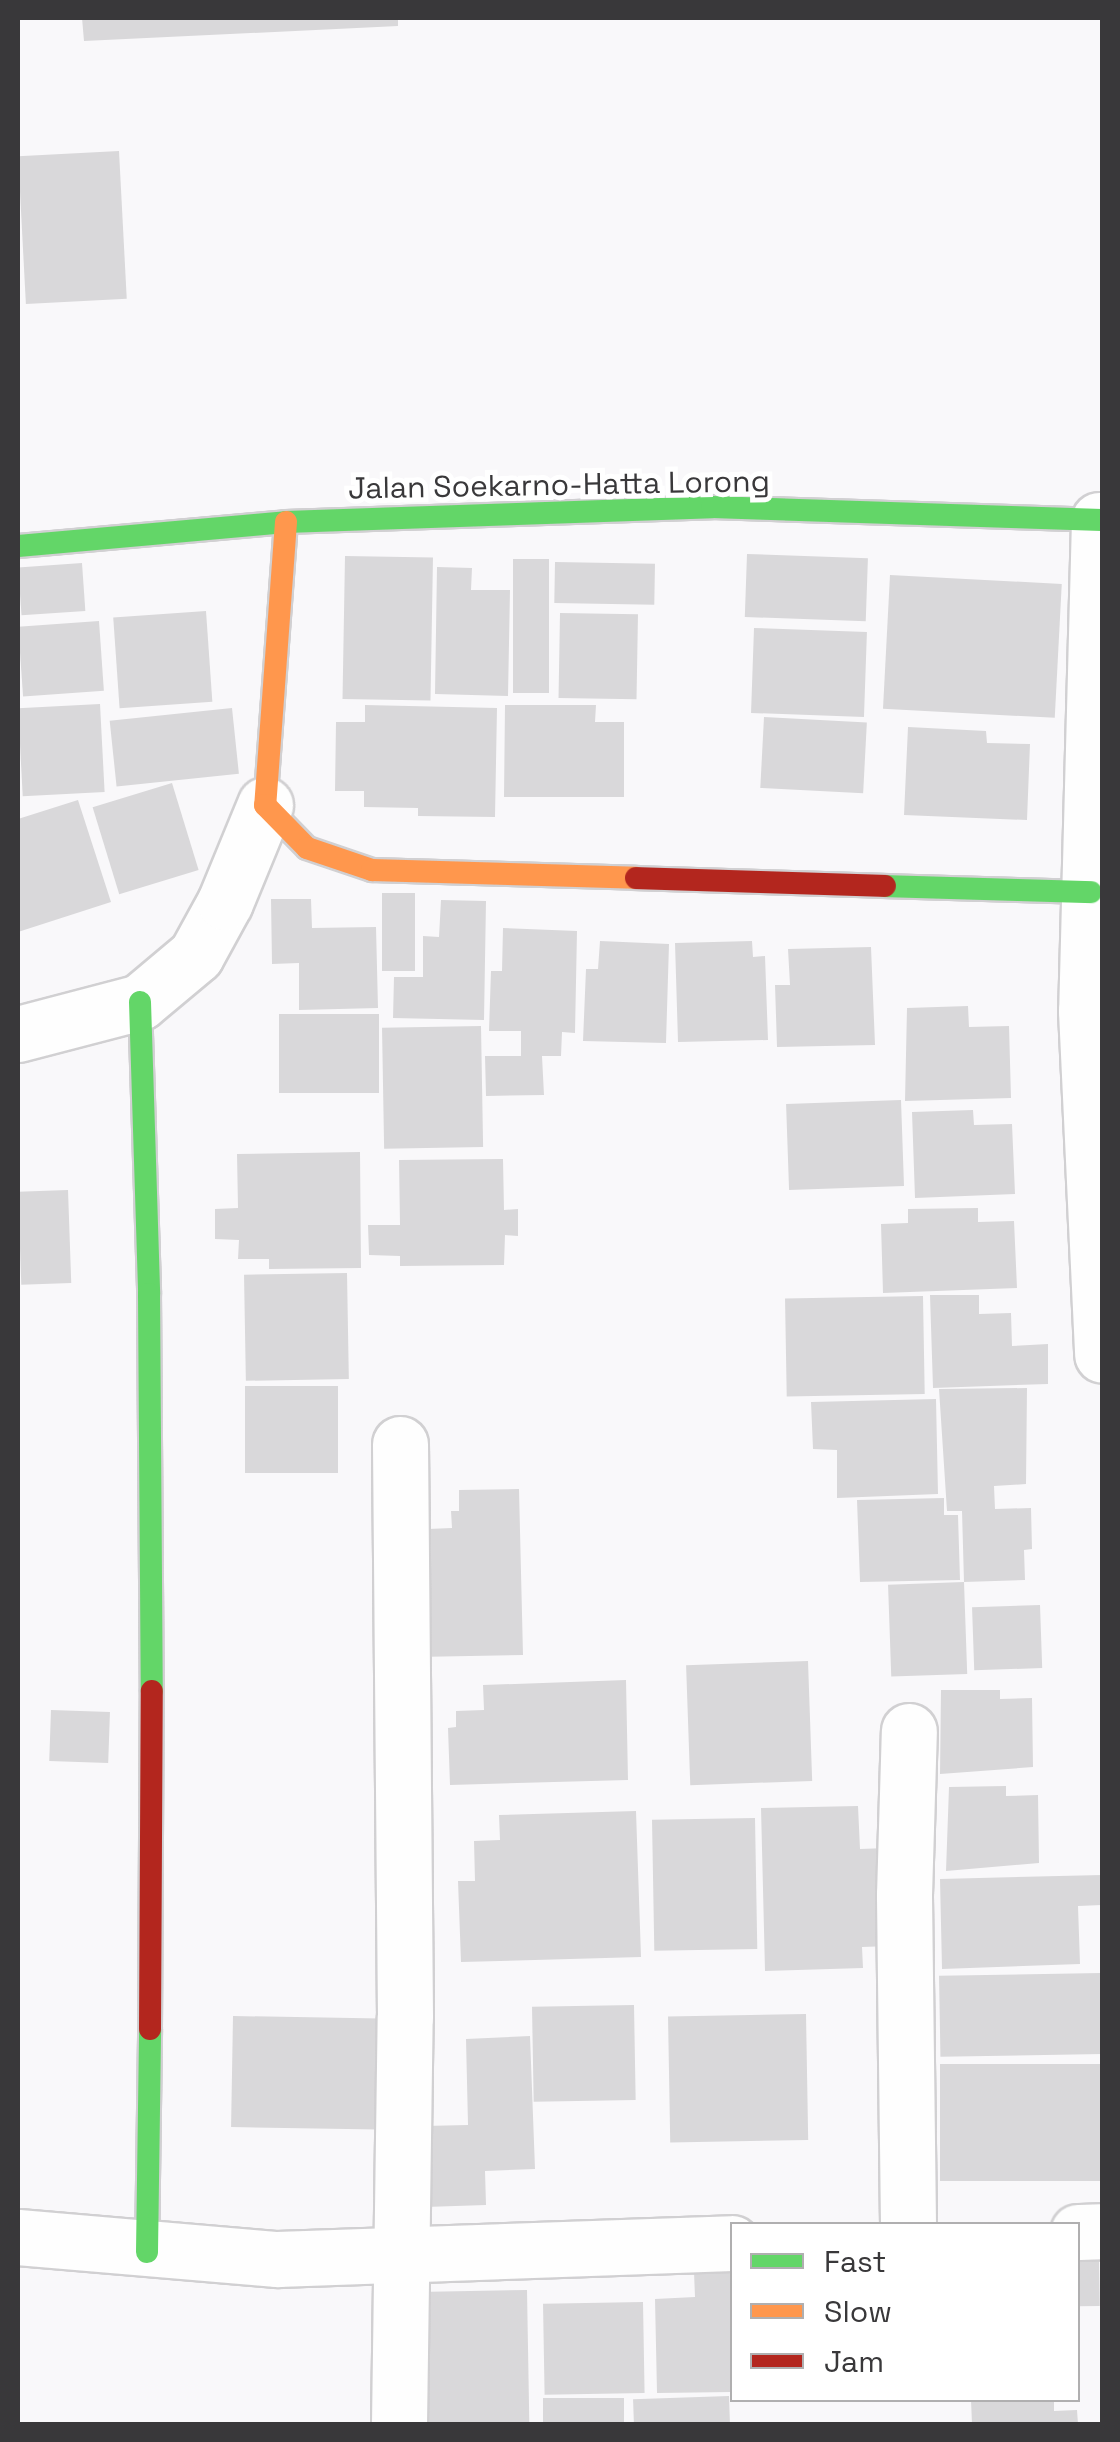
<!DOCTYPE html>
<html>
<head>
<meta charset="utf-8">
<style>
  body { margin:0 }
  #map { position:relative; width:1120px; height:2442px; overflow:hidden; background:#f9f8fa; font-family:"Space Grotesk",sans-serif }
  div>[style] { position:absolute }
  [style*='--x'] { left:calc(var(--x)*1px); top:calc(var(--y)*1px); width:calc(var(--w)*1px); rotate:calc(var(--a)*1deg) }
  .building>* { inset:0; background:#d9d8da; transform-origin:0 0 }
  .roads { filter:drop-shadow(2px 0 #d1d0d2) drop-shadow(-2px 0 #d1d0d2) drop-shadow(0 2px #d1d0d2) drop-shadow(0 -2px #d1d0d2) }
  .street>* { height:55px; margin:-27.5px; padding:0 27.5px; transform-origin:27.5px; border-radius:27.5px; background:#fefefe }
  .fast>* { height:22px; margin:-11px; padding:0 11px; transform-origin:11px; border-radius:11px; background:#63d668 }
  .slow>* { height:22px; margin:-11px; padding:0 11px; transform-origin:11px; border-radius:11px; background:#ff974d }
  .jam>* { height:22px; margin:-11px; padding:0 11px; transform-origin:11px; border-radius:11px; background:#b3261e }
  span { translate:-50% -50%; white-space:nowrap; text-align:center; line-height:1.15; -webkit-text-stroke:10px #fff; paint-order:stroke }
  .street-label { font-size:30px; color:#39383a }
  .frame { position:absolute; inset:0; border:20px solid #39383a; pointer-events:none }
  .legend { position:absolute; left:730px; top:2222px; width:350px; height:180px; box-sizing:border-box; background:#fff; border:2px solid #b0afb0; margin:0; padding:12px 18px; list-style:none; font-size:30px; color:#39383a }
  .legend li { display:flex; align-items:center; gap:20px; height:50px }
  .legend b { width:50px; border:2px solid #b0afb0 }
</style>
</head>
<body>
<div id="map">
  <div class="building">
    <div style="clip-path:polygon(82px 18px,398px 18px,398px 26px,84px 41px)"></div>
    <div style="left:119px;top:151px;width:148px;height:101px;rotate:87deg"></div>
    <div style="left:747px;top:554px;width:121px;height:63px;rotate:2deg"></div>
    <div style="left:345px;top:556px;width:88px;height:143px;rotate:1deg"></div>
    <div style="left:513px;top:559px;width:36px;height:134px"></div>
    <div style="left:555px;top:562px;width:100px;height:41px;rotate:1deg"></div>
    <div style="left:82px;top:563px;width:48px;height:64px;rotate:86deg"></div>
    <div style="clip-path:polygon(437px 567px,472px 568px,471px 590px,510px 590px,508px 696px,435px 694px)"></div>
    <div style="left:890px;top:575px;width:172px;height:134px;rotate:3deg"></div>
    <div style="left:206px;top:611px;width:91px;height:93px;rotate:86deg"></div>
    <div style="left:560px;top:613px;width:78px;height:85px;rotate:1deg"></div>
    <div style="left:99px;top:621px;width:70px;height:81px;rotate:86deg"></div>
    <div style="left:754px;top:628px;width:113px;height:85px;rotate:2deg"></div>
    <div style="left:100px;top:704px;width:88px;height:82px;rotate:87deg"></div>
    <div style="clip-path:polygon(365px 705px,497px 708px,495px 817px,418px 816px,418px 808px,364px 807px,364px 791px,335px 791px,336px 722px,365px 722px)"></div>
    <div style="clip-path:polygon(505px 705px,596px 705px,595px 722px,624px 722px,624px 797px,504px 797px)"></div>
    <div style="left:232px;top:708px;width:66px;height:123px;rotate:84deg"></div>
    <div style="left:764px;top:717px;width:103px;height:71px;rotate:3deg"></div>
    <div style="clip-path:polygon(908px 727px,986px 731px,987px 743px,1030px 744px,1027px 820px,904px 815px)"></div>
    <div style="left:172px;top:783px;width:91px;height:83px;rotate:73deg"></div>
    <div style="clip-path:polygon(78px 800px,111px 902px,18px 932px,18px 819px)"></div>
    <div style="left:415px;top:893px;width:78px;height:33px;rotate:90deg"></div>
    <div style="clip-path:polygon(271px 899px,311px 899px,312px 928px,376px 927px,378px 1008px,299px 1010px,299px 963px,272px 964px)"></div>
    <div style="clip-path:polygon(441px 900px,486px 901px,484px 1020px,393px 1018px,394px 977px,423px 977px,423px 936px,439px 937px)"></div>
    <div style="clip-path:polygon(503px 928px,577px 931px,575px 1033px,562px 1032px,561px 1056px,542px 1056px,544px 1095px,486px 1096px,485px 1056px,521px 1056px,521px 1031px,489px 1031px,491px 971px,502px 971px)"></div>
    <div style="clip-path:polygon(600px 941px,669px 944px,666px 1043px,583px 1041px,586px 969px,598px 969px)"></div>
    <div style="clip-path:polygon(752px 941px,753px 957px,765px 956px,768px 1040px,678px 1042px,675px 943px)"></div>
    <div style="clip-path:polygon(871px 947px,875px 1045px,777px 1047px,775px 985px,790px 985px,788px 949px)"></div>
    <div style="clip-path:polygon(968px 1006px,969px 1027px,1009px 1026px,1011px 1098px,905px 1101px,907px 1008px)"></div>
    <div style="left:279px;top:1014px;width:100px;height:79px"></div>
    <div style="left:481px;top:1026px;width:121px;height:99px;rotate:89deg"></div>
    <div style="left:901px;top:1100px;width:86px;height:115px;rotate:88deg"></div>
    <div style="clip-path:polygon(973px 1110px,974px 1125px,1012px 1124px,1015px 1194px,915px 1198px,912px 1112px)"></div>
    <div style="clip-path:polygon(360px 1152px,361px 1268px,269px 1269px,269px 1259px,238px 1259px,239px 1240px,215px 1239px,215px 1209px,238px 1208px,237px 1154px)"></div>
    <div style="clip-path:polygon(503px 1159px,504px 1210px,518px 1209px,518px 1236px,505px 1235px,504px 1265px,400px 1266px,400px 1256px,369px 1255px,368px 1225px,400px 1225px,399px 1160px)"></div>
    <div style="left:68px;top:1190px;width:93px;height:50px;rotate:88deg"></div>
    <div style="clip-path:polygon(978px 1208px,978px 1222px,1014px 1221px,1017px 1288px,883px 1293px,881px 1224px,908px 1223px,908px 1209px)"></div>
    <div style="left:347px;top:1273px;width:106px;height:103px;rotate:89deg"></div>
    <div style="clip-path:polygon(930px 1295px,979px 1295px,979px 1314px,1011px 1313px,1012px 1346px,1048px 1344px,1048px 1384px,933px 1388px)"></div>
    <div style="left:923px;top:1296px;width:98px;height:138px;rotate:89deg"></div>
    <div style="left:338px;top:1386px;width:87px;height:93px;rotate:90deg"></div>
    <div style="clip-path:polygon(1027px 1388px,1026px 1484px,994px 1486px,995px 1509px,1031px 1508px,1032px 1549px,1024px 1550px,1025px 1580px,964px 1582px,962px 1511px,947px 1511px,939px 1389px)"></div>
    <div style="clip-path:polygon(936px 1399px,938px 1494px,837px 1498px,837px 1450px,813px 1449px,811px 1402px)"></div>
    <div style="clip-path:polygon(519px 1489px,523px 1655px,416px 1657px,413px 1560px,429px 1560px,428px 1529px,452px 1528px,451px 1511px,459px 1511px,459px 1490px)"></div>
    <div style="clip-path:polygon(944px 1498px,944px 1515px,958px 1515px,960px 1580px,860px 1582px,857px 1500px)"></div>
    <div style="left:964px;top:1582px;width:92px;height:76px;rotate:88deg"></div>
    <div style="left:1040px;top:1605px;width:63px;height:68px;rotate:88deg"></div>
    <div style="left:808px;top:1661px;width:120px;height:122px;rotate:88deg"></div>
    <div style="clip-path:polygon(626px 1680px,628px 1780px,450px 1785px,448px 1728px,456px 1727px,456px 1711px,484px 1710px,483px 1685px)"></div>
    <div style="clip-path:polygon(941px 1690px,1000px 1690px,1000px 1699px,1032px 1698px,1033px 1767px,940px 1774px)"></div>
    <div style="left:51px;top:1710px;width:59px;height:51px;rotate:2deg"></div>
    <div style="clip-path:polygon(1006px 1786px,1006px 1796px,1038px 1795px,1039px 1863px,946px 1871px,949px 1787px)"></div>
    <div style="clip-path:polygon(858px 1806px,860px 1849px,887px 1848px,890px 1946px,862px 1947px,863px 1968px,765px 1971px,761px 1808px)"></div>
    <div style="clip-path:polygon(636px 1811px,641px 1957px,461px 1962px,458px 1881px,475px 1881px,474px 1841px,500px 1840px,499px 1815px)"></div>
    <div style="left:755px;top:1818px;width:131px;height:103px;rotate:89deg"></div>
    <div style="clip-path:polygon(1102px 1875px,1102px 1905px,1078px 1906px,1080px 1964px,942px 1969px,940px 1879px)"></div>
    <div style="left:1101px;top:1973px;width:81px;height:162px;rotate:89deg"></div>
    <div style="left:634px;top:2005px;width:95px;height:102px;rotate:89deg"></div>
    <div style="left:806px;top:2014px;width:126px;height:138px;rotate:89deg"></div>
    <div style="left:233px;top:2016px;width:147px;height:111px;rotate:1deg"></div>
    <div style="clip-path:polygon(530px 2036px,535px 2169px,485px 2171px,486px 2205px,425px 2207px,424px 2126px,468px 2125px,466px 2039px)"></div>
    <div style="left:1102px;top:2064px;width:117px;height:162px;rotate:90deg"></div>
    <div style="left:1099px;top:2261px;width:45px;height:21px;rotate:89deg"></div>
    <div style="clip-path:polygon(730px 2271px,732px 2392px,657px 2393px,655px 2299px,695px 2297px,694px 2272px)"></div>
    <div style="left:527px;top:2290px;width:134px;height:110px;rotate:89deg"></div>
    <div style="left:643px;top:2302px;width:91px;height:100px;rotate:89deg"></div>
    <div style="left:729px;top:2396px;width:28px;height:96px;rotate:88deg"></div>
    <div style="left:624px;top:2398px;width:26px;height:81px;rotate:90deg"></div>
    <div style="clip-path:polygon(971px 2400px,1054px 2400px,1054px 2411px,1077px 2410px,1078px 2424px,972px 2424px)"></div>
  </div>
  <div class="roads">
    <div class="street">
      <div style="--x:1099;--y:520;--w:491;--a:91.5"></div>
      <div style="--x:1086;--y:1011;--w:344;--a:87.3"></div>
      <div style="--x:18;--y:1034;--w:126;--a:-14.7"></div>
      <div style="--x:140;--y:1002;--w:73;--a:-40"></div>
      <div style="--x:196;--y:955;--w:60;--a:-61.3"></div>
      <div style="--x:225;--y:902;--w:105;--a:-67.6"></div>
      <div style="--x:908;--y:2224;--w:329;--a:-90.7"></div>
      <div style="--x:904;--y:1895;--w:164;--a:-88.3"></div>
      <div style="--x:1078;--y:2232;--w:24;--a:-2"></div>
      <div style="--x:18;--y:2237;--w:260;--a:4.9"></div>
      <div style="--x:277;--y:2259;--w:455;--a:-2"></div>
      <div style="--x:399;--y:2424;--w:407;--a:-89.2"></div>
      <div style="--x:405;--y:2017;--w:573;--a:-90.5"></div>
    </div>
    <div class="fast">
      <div style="--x:18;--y:546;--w:269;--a:-5.1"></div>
      <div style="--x:286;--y:522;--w:426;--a:-2"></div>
      <div style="--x:712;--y:507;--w:390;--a:1.9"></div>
      <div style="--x:885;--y:886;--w:206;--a:1.7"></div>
      <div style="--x:140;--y:1002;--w:292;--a:88.2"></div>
      <div style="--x:149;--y:1294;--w:397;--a:89.6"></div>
      <div style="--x:147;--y:2252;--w:223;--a:-89.2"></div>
    </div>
    <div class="slow">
      <div style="--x:286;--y:522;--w:284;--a:94.2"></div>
      <div style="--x:265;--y:805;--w:60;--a:45.7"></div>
      <div style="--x:307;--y:848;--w:69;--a:18.7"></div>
      <div style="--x:372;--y:870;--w:264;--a:1.7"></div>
    </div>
    <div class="jam">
      <div style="--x:636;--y:878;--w:249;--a:1.8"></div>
      <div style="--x:150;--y:2029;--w:338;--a:-89.7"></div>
    </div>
  </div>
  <div class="street-label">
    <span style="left:559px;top:485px;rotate:-1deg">Jalan Soekarno-Hatta Lorong</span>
  </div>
  <div class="frame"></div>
  <ul class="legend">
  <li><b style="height:12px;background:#63d668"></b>Fast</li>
  <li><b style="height:12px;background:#ff974d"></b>Slow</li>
  <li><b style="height:12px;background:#b3261e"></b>Jam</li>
  </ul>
</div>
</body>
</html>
